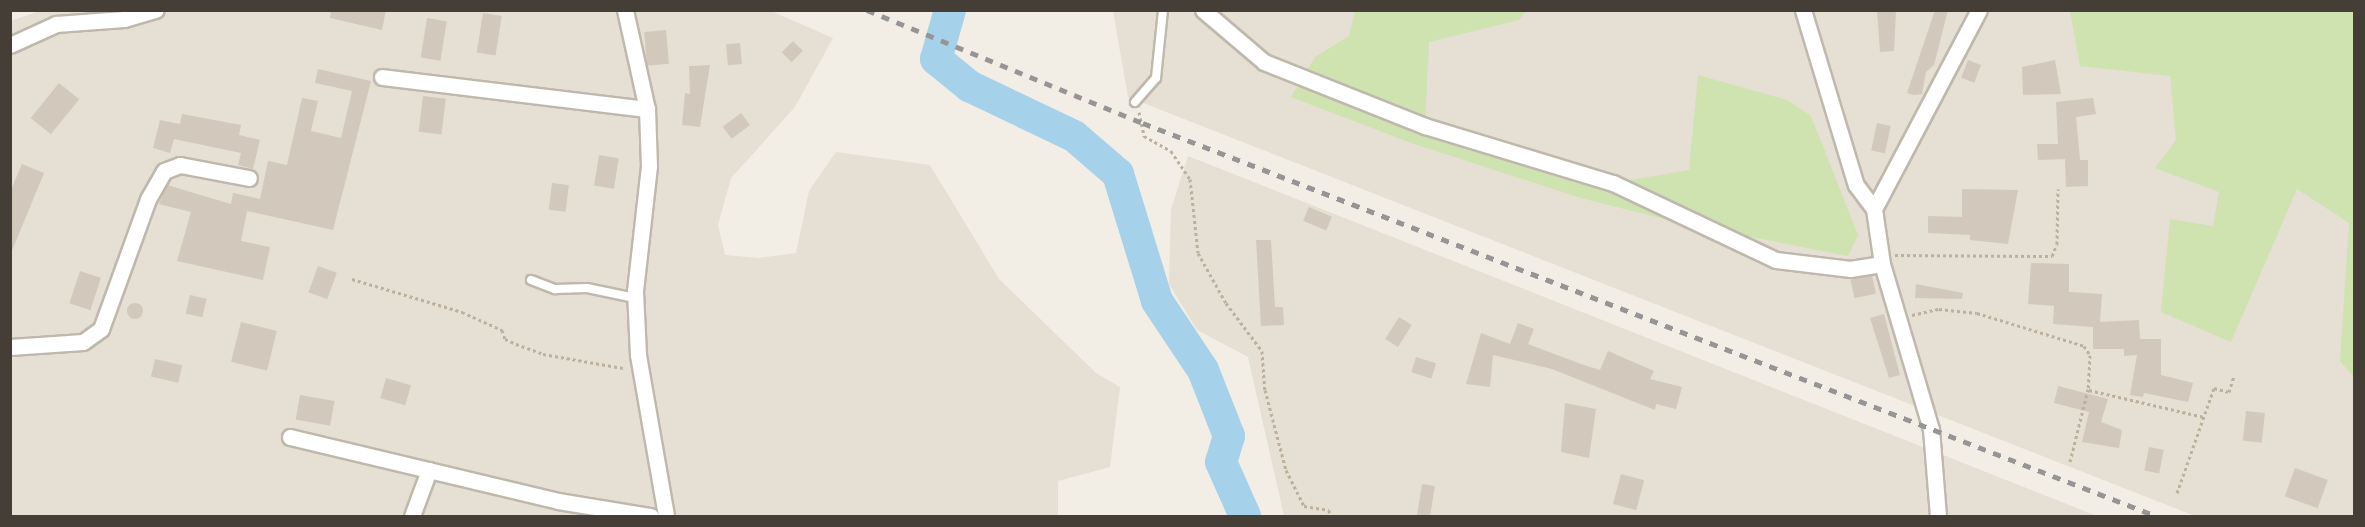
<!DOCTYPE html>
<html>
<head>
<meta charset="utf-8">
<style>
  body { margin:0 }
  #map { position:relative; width:2365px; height:527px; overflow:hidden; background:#f2eee6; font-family:"Fira Sans",sans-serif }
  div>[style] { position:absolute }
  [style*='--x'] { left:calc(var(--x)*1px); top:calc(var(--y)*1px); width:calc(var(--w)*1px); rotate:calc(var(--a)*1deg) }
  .residential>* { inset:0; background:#e5dfd4 }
  .green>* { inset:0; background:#cfe3b1 }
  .river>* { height:32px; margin:-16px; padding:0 16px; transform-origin:16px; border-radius:16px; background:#a6d1ea }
  .building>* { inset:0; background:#d2c9bc; transform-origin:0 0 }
  .round { border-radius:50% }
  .path>* { height:3px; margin-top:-1.5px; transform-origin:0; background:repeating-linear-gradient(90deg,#bdb09c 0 3px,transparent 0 6px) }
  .roads { filter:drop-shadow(2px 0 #bfb8ac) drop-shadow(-2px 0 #bfb8ac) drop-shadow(0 2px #bfb8ac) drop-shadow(0 -2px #bfb8ac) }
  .service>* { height:8px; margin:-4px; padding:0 4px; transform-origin:4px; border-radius:4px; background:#fff }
  .minor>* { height:15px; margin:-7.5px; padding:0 7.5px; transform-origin:7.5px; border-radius:7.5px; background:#fff }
  .rail>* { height:4.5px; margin-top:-2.25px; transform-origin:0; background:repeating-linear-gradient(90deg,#959595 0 8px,transparent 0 16px) }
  span { translate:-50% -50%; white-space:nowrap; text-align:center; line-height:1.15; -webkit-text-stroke:4.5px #fff; paint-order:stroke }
  .frame { position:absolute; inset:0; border:12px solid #443e36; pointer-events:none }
</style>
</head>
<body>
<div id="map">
  <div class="residential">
    <div style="clip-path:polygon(43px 10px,771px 11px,833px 38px,795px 107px,731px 178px,718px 225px,725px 255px,759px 258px,796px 253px,809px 191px,836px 152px,930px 165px,999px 279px,1096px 373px,1120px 387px,1110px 467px,1058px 481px,1058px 516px,11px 516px,10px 21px)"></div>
    <div style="clip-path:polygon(1113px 11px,2354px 11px,2354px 516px,2195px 516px,1128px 97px)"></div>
    <div style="clip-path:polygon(1188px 156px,2097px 516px,1284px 516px,1248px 357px,1197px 330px,1169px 284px,1171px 209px)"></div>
  </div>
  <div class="green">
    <div style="clip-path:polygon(1355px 11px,1526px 11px,1519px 20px,1429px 42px,1425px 126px,1613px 183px,1689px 170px,1698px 75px,1787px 100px,1811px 116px,1858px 235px,1848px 256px,1676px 222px,1581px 198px,1411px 143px,1291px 97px,1315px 57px,1349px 36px)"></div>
    <div style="clip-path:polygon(2070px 11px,2354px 11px,2354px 378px,2340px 361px,2349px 223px,2297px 189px,2231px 342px,2161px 312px,2170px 219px,2213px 226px,2219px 192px,2155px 168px,2176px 140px,2170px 76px,2080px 66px)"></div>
  </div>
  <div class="river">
    <div style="--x:950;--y:10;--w:51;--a:105.9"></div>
    <div style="--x:936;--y:59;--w:43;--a:39.3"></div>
    <div style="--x:969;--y:86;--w:116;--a:25.5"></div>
    <div style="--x:1074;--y:136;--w:58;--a:40.8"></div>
    <div style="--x:1118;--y:174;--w:133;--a:72.9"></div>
    <div style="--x:1157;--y:301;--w:83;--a:56.3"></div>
    <div style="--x:1203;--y:370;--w:71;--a:68.5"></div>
    <div style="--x:1229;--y:436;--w:27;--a:107"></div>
    <div style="--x:1221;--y:462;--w:59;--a:66"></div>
  </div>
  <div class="building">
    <div style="clip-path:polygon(331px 10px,386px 10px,382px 30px,330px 18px)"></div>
    <div style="clip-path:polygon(1877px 10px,1896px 10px,1894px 51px,1880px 52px)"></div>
    <div style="clip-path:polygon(1935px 10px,1948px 10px,1934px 65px,1926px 72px,1922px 94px,1914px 95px,1907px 93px)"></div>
    <div style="left:483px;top:13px;width:19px;height:40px;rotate:9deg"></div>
    <div style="left:427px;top:18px;width:20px;height:40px;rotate:9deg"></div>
    <div style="left:666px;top:30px;width:34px;height:22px;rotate:85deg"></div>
    <div style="left:793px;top:41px;width:14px;height:16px;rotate:45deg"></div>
    <div style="left:740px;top:43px;width:21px;height:14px;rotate:85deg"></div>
    <div style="left:1968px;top:60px;width:14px;height:19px;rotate:21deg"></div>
    <div style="clip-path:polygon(2055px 60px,2061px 94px,2023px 95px,2022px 67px)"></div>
    <div style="clip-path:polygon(710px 65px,700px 127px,682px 125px,685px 93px,690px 94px,689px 66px)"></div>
    <div style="clip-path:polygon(318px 69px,371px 81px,333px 230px,247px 211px,241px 241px,270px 247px,263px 280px,177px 261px,191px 212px,159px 204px,167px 185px,231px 204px,233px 193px,260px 199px,268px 161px,287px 165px,302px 98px,318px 101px,311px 131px,341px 138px,352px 91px,315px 83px)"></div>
    <div style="left:59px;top:83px;width:26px;height:45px;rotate:39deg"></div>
    <div style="left:423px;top:96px;width:23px;height:36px;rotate:7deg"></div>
    <div style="clip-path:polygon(2093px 98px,2096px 114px,2076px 117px,2080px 160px,2088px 160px,2088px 186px,2066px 187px,2065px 159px,2038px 160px,2037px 144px,2058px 144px,2056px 102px)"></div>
    <div style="left:741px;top:113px;width:15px;height:23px;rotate:53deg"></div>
    <div style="clip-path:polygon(182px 114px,241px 125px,239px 135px,260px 140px,253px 169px,238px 165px,241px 153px,174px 139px,170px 153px,153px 148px,160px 120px,180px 124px)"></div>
    <div style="left:1877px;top:123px;width:14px;height:28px;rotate:12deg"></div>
    <div style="left:599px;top:155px;width:20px;height:31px;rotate:9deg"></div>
    <div style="clip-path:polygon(22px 164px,44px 173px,11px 253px,10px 192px)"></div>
    <div style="left:552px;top:183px;width:17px;height:27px;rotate:7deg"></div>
    <div style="clip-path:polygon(1962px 189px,2018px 190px,2008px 244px,1970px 240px,1970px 235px,1928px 233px,1928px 216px,1962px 217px)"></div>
    <div style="left:1309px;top:207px;width:25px;height:15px;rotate:23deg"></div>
    <div style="clip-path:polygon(1256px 240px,1271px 240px,1275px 307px,1283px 307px,1284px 325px,1261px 326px)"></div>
    <div style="clip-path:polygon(2031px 263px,2069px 264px,2069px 292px,2102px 294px,2100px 322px,2139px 320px,2140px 339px,2161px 339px,2161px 375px,2193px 383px,2188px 402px,2144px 393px,2143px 397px,2130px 395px,2137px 355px,2124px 356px,2124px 349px,2093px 349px,2093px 327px,2053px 324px,2054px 306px,2028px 304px)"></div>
    <div style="left:318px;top:266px;width:20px;height:28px;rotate:20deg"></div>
    <div style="left:80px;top:271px;width:22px;height:34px;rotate:18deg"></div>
    <div style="left:1872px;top:275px;width:19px;height:22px;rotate:78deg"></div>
    <div style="clip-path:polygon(1916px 284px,1963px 293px,1962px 299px,1915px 298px)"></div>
    <div style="left:190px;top:295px;width:17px;height:19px;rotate:13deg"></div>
    <div class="round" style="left:127px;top:303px;width:16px;height:16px"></div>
    <div style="clip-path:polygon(1884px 314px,1900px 375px,1889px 378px,1870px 318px)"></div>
    <div style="left:1399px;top:317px;width:15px;height:26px;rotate:32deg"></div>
    <div style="left:241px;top:322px;width:37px;height:41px;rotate:14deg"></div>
    <div style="clip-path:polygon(1518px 323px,1534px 329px,1528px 344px,1581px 364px,1600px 370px,1608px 351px,1654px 371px,1650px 379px,1682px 387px,1676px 409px,1656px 404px,1655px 410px,1552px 369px,1493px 355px,1490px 387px,1466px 384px,1481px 333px,1510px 344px)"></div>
    <div style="left:1416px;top:357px;width:21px;height:16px;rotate:17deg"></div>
    <div style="left:155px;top:359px;width:28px;height:18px;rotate:13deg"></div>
    <div style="left:386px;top:378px;width:26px;height:21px;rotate:16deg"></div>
    <div style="clip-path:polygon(2058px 386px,2108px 399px,2101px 422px,2122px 430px,2119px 448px,2082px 442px,2089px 412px,2054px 403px)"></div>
    <div style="left:300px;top:395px;width:35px;height:25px;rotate:10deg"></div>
    <div style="clip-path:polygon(1565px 403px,1596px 409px,1589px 458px,1561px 452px)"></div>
    <div style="left:2246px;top:411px;width:19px;height:30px;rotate:6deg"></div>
    <div style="left:2149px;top:447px;width:15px;height:24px;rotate:11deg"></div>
    <div style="left:2295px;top:468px;width:35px;height:30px;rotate:20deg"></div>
    <div style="left:1621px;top:474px;width:24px;height:31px;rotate:15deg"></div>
    <div style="left:1422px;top:484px;width:13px;height:33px;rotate:9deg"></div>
  </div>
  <div class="path">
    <div style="--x:1139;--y:112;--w:25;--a:78"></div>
    <div style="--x:1144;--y:136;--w:31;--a:29"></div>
    <div style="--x:1171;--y:151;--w:34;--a:56"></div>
    <div style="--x:1190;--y:179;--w:74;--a:83.8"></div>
    <div style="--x:1198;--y:253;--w:57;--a:60.8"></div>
    <div style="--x:1226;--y:303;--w:60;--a:53.1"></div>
    <div style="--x:1262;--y:351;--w:39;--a:86"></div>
    <div style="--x:1265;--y:390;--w:83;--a:75.3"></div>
    <div style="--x:1286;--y:470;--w:40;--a:63.4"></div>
    <div style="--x:1304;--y:506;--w:25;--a:9"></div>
    <div style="--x:1329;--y:510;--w:6;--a:81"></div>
    <div style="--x:1895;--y:255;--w:157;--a:0.4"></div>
    <div style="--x:2052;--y:256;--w:13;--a:-67"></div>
    <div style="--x:2057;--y:244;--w:55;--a:-89"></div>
    <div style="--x:352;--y:279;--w:115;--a:16.7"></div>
    <div style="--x:462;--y:312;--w:44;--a:24.2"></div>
    <div style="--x:502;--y:330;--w:9;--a:72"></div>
    <div style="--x:505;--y:339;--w:12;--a:24"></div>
    <div style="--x:516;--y:344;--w:29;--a:20"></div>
    <div style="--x:543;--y:354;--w:81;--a:9.9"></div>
    <div style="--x:1912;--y:315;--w:28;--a:-13"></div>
    <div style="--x:1939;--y:309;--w:38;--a:6"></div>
    <div style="--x:1977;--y:313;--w:112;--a:17.1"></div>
    <div style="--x:2084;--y:346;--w:11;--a:56"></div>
    <div style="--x:2090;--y:355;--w:34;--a:93"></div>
    <div style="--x:2088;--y:389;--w:75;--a:103.9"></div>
    <div style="--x:2089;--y:390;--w:118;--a:13.2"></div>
    <div style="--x:2177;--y:493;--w:111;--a:-70.6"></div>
    <div style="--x:2214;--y:388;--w:16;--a:15"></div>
    <div style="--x:2229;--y:392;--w:17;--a:-73"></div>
  </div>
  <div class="roads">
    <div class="service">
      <div style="--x:1135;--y:102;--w:32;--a:-49"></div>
      <div style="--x:1156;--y:78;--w:68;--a:-84.1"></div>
      <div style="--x:531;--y:280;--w:26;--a:21"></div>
      <div style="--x:555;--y:289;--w:32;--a:-2"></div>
      <div style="--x:587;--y:288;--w:49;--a:11.8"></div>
    </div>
    <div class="minor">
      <div style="--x:625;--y:10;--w:101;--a:77.5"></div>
      <div style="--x:647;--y:109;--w:57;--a:88"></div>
      <div style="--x:649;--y:166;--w:126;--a:96.4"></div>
      <div style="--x:635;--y:291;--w:64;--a:87.3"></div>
      <div style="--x:638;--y:355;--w:163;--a:80.1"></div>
      <div style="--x:1203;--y:10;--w:80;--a:40.4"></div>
      <div style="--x:1264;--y:62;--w:173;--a:21.7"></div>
      <div style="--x:1425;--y:126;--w:196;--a:16.9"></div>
      <div style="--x:1613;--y:183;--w:180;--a:25.3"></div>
      <div style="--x:1776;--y:260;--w:75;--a:6.9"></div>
      <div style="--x:1850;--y:269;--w:32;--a:-9"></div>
      <div style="--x:1803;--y:10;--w:183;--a:73.2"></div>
      <div style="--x:1856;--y:185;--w:30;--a:53"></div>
      <div style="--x:1874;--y:209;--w:56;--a:81.7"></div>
      <div style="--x:1882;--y:264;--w:172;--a:73.5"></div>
      <div style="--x:1931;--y:429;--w:87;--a:85.4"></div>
      <div style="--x:10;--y:45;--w:51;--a:-24.5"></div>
      <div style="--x:56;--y:24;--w:68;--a:-4.2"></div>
      <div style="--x:124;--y:19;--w:33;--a:-16"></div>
      <div style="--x:382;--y:77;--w:267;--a:6.9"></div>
      <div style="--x:1874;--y:209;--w:225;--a:-62.2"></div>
      <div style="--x:10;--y:347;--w:73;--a:-3.9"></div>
      <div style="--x:83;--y:342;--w:22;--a:-36"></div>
      <div style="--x:101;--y:329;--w:138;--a:-70.1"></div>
      <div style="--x:148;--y:199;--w:32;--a:-60"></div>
      <div style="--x:164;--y:171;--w:17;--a:-21"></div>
      <div style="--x:180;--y:165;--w:70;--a:10.7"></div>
      <div style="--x:290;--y:437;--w:276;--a:13.4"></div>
      <div style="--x:558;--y:501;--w:94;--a:9.2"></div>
      <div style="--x:412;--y:516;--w:49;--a:-69.7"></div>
    </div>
  </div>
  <div class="rail">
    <div style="--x:867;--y:10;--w:298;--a:22.3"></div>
    <div style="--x:1143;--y:123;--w:1087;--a:21.2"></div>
  </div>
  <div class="frame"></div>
</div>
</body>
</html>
